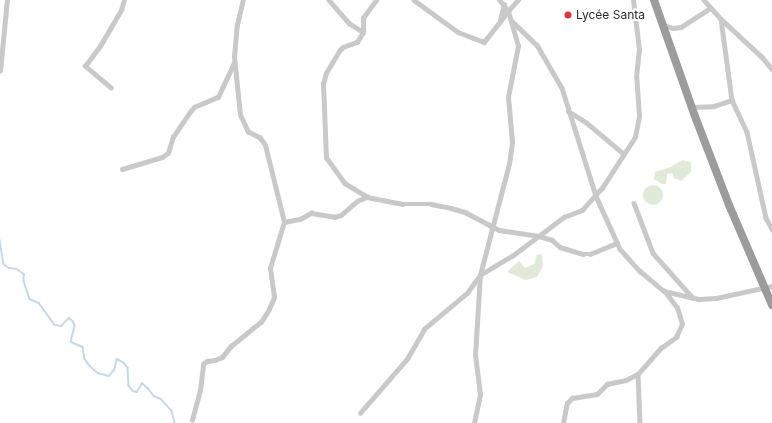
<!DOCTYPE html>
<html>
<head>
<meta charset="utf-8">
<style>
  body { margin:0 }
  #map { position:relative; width:772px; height:423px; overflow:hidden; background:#fff; font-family:Inter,sans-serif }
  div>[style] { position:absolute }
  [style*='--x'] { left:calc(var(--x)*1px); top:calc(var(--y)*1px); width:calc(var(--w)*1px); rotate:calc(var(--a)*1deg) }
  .green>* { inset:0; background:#e1e9d9 }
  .round { border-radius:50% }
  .stream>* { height:1.5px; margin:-0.75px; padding:0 0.75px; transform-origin:0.75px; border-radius:0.75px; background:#c6d9e8 }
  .minor>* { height:4.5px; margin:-2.25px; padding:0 2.25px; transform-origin:2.25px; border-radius:2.25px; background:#c9c9c9 }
  .trunk>* { height:8px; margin:-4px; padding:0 4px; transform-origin:4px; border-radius:4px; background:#9c9c9c }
  .dots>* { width:11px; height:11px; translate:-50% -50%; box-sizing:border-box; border:2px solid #fff; border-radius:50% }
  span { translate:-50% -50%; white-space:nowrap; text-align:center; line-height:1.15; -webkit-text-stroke:4px #fff; paint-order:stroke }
  .poi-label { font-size:12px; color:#2c2c2c }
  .left { translate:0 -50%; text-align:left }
</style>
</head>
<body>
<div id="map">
  <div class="green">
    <div style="clip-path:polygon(682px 160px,691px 162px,691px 172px,681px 181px,674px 178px,672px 173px,667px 174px,666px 184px,662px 184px,654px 179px,655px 172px,671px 167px)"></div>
    <div class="round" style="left:643px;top:185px;width:20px;height:20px"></div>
    <div style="clip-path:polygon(542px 254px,543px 266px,537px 277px,526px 280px,507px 272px,519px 261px,525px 268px,534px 264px,537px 255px)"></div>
  </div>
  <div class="stream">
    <div style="--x:0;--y:240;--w:24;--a:81"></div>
    <div style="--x:4;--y:264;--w:6;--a:39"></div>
    <div style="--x:9;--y:268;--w:8;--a:7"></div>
    <div style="--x:17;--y:269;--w:9;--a:36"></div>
    <div style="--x:24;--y:274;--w:7;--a:90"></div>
    <div style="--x:24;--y:281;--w:19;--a:72"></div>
    <div style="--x:30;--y:299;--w:10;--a:24"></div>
    <div style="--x:39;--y:303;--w:27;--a:54"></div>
    <div style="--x:55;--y:325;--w:6;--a:9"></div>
    <div style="--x:61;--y:326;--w:11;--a:-45"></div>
    <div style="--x:69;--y:318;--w:5;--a:37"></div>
    <div style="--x:73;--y:321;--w:5;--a:68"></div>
    <div style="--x:75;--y:326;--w:16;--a:104"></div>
    <div style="--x:71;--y:342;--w:13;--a:23"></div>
    <div style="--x:83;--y:347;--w:12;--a:81"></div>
    <div style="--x:85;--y:359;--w:7;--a:56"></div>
    <div style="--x:89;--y:365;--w:12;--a:42"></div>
    <div style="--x:98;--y:373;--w:11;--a:15"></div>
    <div style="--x:109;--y:376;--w:8;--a:-50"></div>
    <div style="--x:114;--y:370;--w:11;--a:-75"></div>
    <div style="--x:117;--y:359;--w:8;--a:30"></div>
    <div style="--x:124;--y:363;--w:6;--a:51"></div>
    <div style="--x:128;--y:368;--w:18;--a:87"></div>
    <div style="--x:129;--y:386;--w:6;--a:51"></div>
    <div style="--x:133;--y:391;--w:4;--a:14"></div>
    <div style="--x:137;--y:392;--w:10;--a:-61"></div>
    <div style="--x:142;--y:383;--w:8;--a:40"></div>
    <div style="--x:148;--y:388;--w:10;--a:53"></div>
    <div style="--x:154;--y:396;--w:8;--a:23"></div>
    <div style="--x:161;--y:399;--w:16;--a:47"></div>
    <div style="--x:172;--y:411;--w:12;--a:76"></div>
  </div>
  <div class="minor">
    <div style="--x:329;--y:0;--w:30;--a:49"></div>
    <div style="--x:349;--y:23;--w:17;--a:33"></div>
    <div style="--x:414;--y:0;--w:54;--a:36"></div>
    <div style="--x:458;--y:32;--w:28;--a:21"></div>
    <div style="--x:484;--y:42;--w:39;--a:-52"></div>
    <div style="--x:508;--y:11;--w:14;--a:-129"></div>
    <div style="--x:704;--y:0;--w:25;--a:48"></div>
    <div style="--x:721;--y:19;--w:56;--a:42.8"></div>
    <div style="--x:762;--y:57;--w:16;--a:50"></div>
    <div style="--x:721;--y:19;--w:82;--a:82.3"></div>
    <div style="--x:732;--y:100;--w:35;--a:65"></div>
    <div style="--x:747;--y:132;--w:88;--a:77.5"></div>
    <div style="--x:766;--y:218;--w:13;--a:61"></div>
    <div style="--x:500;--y:20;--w:16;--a:-76"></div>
    <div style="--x:512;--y:21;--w:35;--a:44"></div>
    <div style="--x:537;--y:45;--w:50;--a:59.8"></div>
    <div style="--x:562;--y:88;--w:113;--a:72.5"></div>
    <div style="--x:596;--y:196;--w:58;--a:65.6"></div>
    <div style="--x:620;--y:249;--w:30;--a:48"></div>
    <div style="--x:640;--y:271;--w:31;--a:40"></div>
    <div style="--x:664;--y:291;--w:36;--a:13"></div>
    <div style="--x:699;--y:299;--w:17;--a:-3"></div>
    <div style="--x:716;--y:298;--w:57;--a:-12.1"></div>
    <div style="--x:663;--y:25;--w:10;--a:17"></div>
    <div style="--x:673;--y:28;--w:8;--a:-7"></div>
    <div style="--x:681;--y:27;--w:35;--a:-33"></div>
    <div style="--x:0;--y:71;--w:71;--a:-84.4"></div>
    <div style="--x:111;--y:88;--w:34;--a:-140"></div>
    <div style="--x:85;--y:66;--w:25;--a:-53"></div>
    <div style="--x:100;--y:46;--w:42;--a:-59.7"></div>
    <div style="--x:121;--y:10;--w:10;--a:-73"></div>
    <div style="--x:691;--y:107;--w:23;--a:-2"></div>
    <div style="--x:714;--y:106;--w:19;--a:-18"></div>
    <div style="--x:568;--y:111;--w:22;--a:32"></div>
    <div style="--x:587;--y:123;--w:48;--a:40"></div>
    <div style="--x:122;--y:169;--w:42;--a:-16.7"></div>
    <div style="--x:162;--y:157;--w:7;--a:-34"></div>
    <div style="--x:168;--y:153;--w:17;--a:-73"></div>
    <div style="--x:173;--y:137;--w:30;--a:-56"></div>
    <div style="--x:190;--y:112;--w:6;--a:-51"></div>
    <div style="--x:194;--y:107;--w:26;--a:-23"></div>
    <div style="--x:218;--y:97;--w:38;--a:-65"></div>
    <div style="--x:367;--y:197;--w:26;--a:-149"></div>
    <div style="--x:345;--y:184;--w:32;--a:-126"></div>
    <div style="--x:326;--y:158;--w:74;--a:-92.3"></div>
    <div style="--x:323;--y:84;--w:11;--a:-75"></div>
    <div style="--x:326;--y:73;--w:27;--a:-59"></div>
    <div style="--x:340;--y:50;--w:4;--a:-45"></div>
    <div style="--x:343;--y:47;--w:15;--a:-20"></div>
    <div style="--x:357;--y:42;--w:12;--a:-59"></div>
    <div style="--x:363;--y:32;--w:14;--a:-90"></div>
    <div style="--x:363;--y:18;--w:22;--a:-54"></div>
    <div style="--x:634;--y:203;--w:53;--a:69.2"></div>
    <div style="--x:653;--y:253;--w:59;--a:48.4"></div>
    <div style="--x:284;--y:222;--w:16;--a:-11"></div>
    <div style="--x:300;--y:219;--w:13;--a:-29"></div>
    <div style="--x:311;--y:213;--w:24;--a:9"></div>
    <div style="--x:335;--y:217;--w:6;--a:-18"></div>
    <div style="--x:341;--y:215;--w:21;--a:-41"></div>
    <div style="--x:357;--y:201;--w:11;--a:-22"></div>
    <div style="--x:367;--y:197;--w:36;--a:11"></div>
    <div style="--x:402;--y:204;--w:29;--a:0"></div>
    <div style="--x:431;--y:204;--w:20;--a:11"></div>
    <div style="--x:451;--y:208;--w:15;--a:16"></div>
    <div style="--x:465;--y:212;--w:38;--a:28"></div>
    <div style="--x:499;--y:230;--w:40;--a:8.5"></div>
    <div style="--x:539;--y:236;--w:14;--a:17"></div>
    <div style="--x:552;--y:240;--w:11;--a:41"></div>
    <div style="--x:560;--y:247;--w:24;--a:17"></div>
    <div style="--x:583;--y:254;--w:7;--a:0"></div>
    <div style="--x:590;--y:254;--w:29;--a:-22"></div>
    <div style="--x:638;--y:374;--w:49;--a:87.7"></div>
    <div style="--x:360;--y:413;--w:72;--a:-49"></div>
    <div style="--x:407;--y:359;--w:34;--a:-60"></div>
    <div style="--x:424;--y:329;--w:56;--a:-39.9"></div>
    <div style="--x:467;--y:293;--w:22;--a:-54"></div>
    <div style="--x:480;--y:275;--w:37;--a:-31"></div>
    <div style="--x:512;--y:256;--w:65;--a:-36.9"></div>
    <div style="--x:564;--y:217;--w:19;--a:-21"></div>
    <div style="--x:582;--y:210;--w:30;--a:-48"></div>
    <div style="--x:602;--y:188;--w:61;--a:-57.1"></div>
    <div style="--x:635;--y:137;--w:21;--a:-79"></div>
    <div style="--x:639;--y:116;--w:39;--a:-94"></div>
    <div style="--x:636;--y:77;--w:27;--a:-84"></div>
    <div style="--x:639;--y:50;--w:50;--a:-96.8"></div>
    <div style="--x:192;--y:420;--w:31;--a:-75"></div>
    <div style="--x:200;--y:390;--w:26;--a:-83"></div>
    <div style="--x:203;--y:364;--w:5;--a:-37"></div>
    <div style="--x:207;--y:361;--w:8;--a:-7"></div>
    <div style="--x:215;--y:360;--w:8;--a:-23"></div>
    <div style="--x:222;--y:357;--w:14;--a:-51"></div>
    <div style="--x:231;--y:346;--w:38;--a:-39"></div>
    <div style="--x:261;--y:322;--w:15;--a:-58"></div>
    <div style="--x:269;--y:309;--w:13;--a:-67"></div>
    <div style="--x:274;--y:297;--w:29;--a:-98"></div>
    <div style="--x:270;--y:268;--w:48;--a:-73.1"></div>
    <div style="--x:284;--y:222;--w:79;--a:-103.9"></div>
    <div style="--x:265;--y:145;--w:9;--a:-126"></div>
    <div style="--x:260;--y:138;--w:13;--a:-153"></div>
    <div style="--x:248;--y:132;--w:19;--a:-115"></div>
    <div style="--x:240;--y:115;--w:58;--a:-95.9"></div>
    <div style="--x:234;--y:57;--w:32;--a:-85"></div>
    <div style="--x:237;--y:25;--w:26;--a:-77"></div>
    <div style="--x:474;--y:423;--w:29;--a:-78"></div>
    <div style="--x:480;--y:395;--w:39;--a:-97"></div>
    <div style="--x:475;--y:356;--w:81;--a:-86.5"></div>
    <div style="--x:480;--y:275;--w:115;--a:-75.4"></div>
    <div style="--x:509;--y:164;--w:22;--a:-82"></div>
    <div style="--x:512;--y:142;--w:45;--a:-95.1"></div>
    <div style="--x:508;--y:97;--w:52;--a:-78.9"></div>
    <div style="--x:518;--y:46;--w:36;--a:-106"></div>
    <div style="--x:508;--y:11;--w:15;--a:-48"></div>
    <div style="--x:563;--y:423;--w:20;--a:-79"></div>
    <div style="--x:567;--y:403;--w:7;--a:-45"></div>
    <div style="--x:572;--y:398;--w:25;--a:-9"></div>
    <div style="--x:597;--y:394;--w:14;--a:-45"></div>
    <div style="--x:607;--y:384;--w:19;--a:-12"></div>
    <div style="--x:626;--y:380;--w:13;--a:-27"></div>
    <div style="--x:638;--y:374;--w:35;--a:-49"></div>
    <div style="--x:661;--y:348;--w:19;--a:-36"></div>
    <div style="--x:676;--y:337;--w:14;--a:-65"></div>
    <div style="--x:682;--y:324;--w:17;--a:-107"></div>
    <div style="--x:677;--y:308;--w:21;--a:-127"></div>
  </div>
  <div class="trunk">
    <div style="--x:654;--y:0;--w:126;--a:70.6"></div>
    <div style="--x:696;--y:119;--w:92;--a:69"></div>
    <div style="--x:729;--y:205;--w:109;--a:66.7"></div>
  </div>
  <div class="dots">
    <div style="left:568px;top:15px;background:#da363a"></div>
  </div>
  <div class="poi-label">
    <span class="left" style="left:576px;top:15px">Lycée Santa</span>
  </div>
</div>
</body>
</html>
